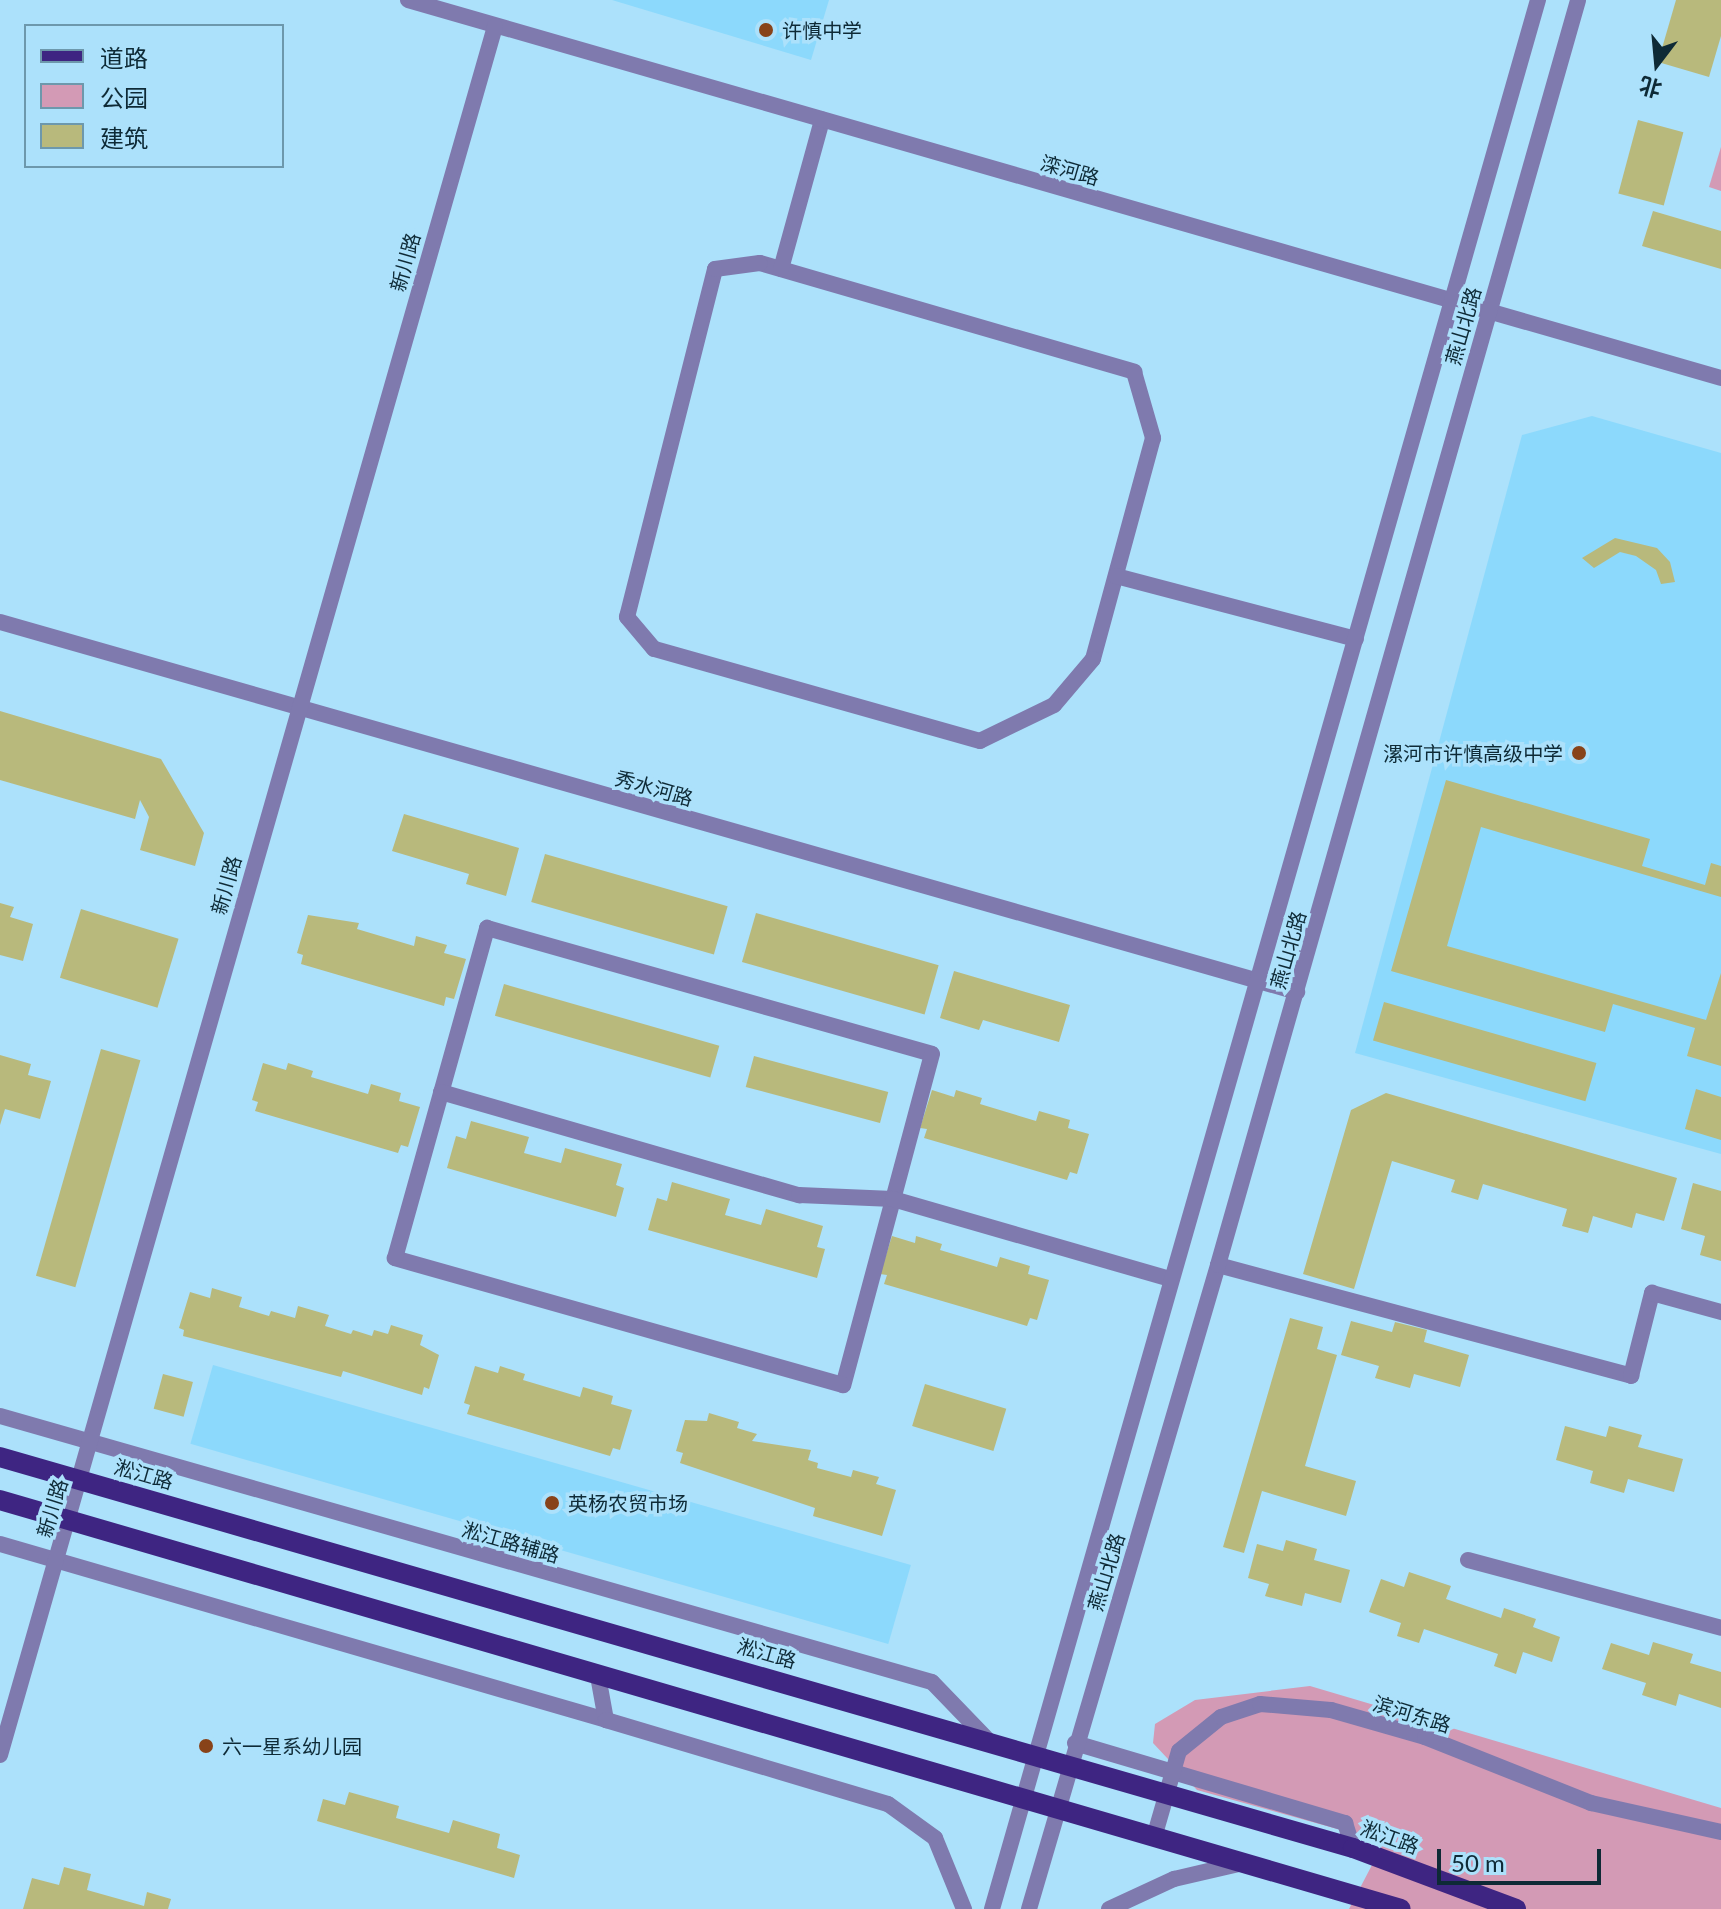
<!DOCTYPE html>
<html>
<head>
<meta charset="utf-8">
<style>
  body { margin:0 }
  #map { position:relative; width:1721px; height:1909px; overflow:hidden; background:#ace1fb; font-family:Lato,"Noto Sans SC",sans-serif }
  div>[style] { position:absolute }
  [style*='--x'] { left:calc(var(--x)*1px); top:calc(var(--y)*1px); width:calc(var(--w)*1px); rotate:calc(var(--a)*1deg) }
  .built>* { inset:0; background:#8cd9fc; transform-origin:0 0 }
  .green>* { inset:0; background:#d39ab5 }
  .building>* { inset:0; background:#b8b97c; transform-origin:0 0 }
  .minor>* { height:16px; margin:-8px; padding:0 8px; transform-origin:8px; border-radius:8px; background:#7f7aae }
  .tertiary>* { height:16px; margin:-8px; padding:0 8px; transform-origin:8px; border-radius:8px; background:#7f7aae }
  .primary>* { height:20px; margin:-10px; padding:0 10px; transform-origin:10px; border-radius:10px; background:#3e2582 }
  .dots>* { width:22px; height:22px; translate:-50% -50%; box-sizing:border-box; border:4px solid #ace1fb; border-radius:50% }
  span { translate:-50% -50%; white-space:nowrap; text-align:center; line-height:1.15; -webkit-text-stroke:7px #ace1fb; paint-order:stroke }
  .poi-label { font-size:20px; color:#0e2a36 }
  .left { translate:0 -50%; text-align:left }
  .right { translate:-100% -50%; text-align:right }
  .street-label { font-size:20px; color:#0e2a36 }
  .legend { position:absolute; left:24px; top:24px; width:260px; height:144px; box-sizing:border-box; background:#ace1fb; border:2px solid #6d98ac; margin:0; padding:10px 14px; list-style:none; font-size:24px; color:#0e2a36 }
  .legend li { display:flex; align-items:center; gap:16px; height:40px }
  .legend b { width:40px; border:2px solid #6d98ac }
  .north { position:absolute; left:1617px; top:24px; width:80px; height:80px; -webkit-text-stroke:6px #ace1fb; paint-order:stroke; rotate:196deg; font-size:22px; font-weight:700; line-height:32px; text-align:center; color:#0e2a36 }
  .north::after { content:''; display:block; margin:auto; width:28px; height:36px; background:#0e2a36; clip-path:polygon(50% 0,100% 100%,50% 72%,0 100%) }
  .scale { position:absolute; left:1437px; top:1849px; width:164px; height:36px; box-sizing:border-box; border:4px solid #0e2a36; border-top:0; padding-left:10px; font-size:24px; line-height:28px; white-space:nowrap; color:#0e2a36; -webkit-text-stroke:6px #ace1fb; paint-order:stroke }
</style>
</head>
<body>
<div id="map">
  <div class="built">
    <div style="clip-path:polygon(612px 0,829px 0,811px 60px)"></div>
    <div style="clip-path:polygon(1592px 416px,1721px 453px,1721px 1154px,1355px 1053px,1522px 435px)"></div>
    <div style="left:213px;top:1365px;width:726px;height:82px;rotate:16deg"></div>
  </div>
  <div class="green">
    <div style="clip-path:polygon(1721px 147px,1721px 191px,1709px 187px)"></div>
    <div style="clip-path:polygon(1310px 1686px,1721px 1808px,1721px 1909px,1349px 1909px,1384px 1842px,1197px 1790px,1153px 1743px,1155px 1724px,1195px 1700px)"></div>
  </div>
  <div class="building">
    <div style="clip-path:polygon(1676px 0,1721px 0,1721px 36px,1709px 77px,1658px 62px)"></div>
    <div style="left:1638px;top:120px;width:47px;height:76px;rotate:15deg"></div>
    <div style="clip-path:polygon(1653px 211px,1721px 231px,1721px 269px,1642px 246px)"></div>
    <div style="clip-path:polygon(1615px 538px,1657px 548px,1670px 562px,1675px 582px,1661px 584px,1656px 570px,1636px 556px,1620px 552px,1594px 568px,1582px 558px)"></div>
    <div style="clip-path:polygon(0 711px,161px 759px,204px 833px,195px 866px,140px 850px,149px 817px,140px 800px,135px 819px,0 780px)"></div>
    <div style="clip-path:polygon(1446px 780px,1650px 839px,1642px 866px,1705px 885px,1711px 863px,1721px 866px,1721px 897px,1481px 827px,1447px 946px,1706px 1020px,1721px 973px,1721px 1066px,1687px 1056px,1695px 1028px,1613px 1004px,1605px 1032px,1391px 971px)"></div>
    <div style="clip-path:polygon(404px 814px,519px 848px,506px 896px,466px 884px,469px 874px,392px 851px)"></div>
    <div style="left:545px;top:854px;width:190px;height:50px;rotate:16deg"></div>
    <div style="clip-path:polygon(0 903px,14px 907px,10px 917px,33px 924px,23px 961px,0 955px)"></div>
    <div style="left:81px;top:909px;width:102px;height:72px;rotate:17deg"></div>
    <div style="left:756px;top:913px;width:190px;height:51px;rotate:16deg"></div>
    <div style="clip-path:polygon(308px 915px,359px 923px,357px 929px,414px 946px,416px 936px,447px 945px,444px 953px,466px 959px,454px 999px,446px 997px,444px 1006px,301px 964px,303px 955px,297px 953px)"></div>
    <div style="clip-path:polygon(954px 971px,1070px 1005px,1059px 1042px,983px 1020px,979px 1030px,940px 1018px)"></div>
    <div style="left:504px;top:984px;width:224px;height:33px;rotate:16deg"></div>
    <div style="left:1384px;top:1002px;width:221px;height:40px;rotate:16deg"></div>
    <div style="left:101px;top:1049px;width:41px;height:236px;rotate:16deg"></div>
    <div style="clip-path:polygon(0 1055px,31px 1064px,28px 1075px,51px 1081px,40px 1119px,5px 1109px,0 1125px)"></div>
    <div style="left:754px;top:1056px;width:139px;height:32px;rotate:15deg"></div>
    <div style="clip-path:polygon(263px 1063px,286px 1070px,288px 1063px,313px 1071px,311px 1077px,368px 1094px,371px 1084px,401px 1093px,399px 1101px,420px 1107px,408px 1147px,401px 1145px,398px 1153px,255px 1111px,258px 1102px,252px 1100px)"></div>
    <div style="clip-path:polygon(1696px 1089px,1721px 1097px,1721px 1140px,1685px 1129px)"></div>
    <div style="clip-path:polygon(932px 1090px,954px 1097px,956px 1090px,982px 1098px,980px 1104px,1036px 1121px,1039px 1111px,1070px 1120px,1068px 1128px,1089px 1134px,1077px 1174px,1070px 1172px,1067px 1180px,924px 1138px,927px 1129px,920px 1128px)"></div>
    <div style="clip-path:polygon(1386px 1093px,1677px 1178px,1664px 1221px,1636px 1213px,1632px 1228px,1593px 1216px,1588px 1233px,1562px 1226px,1567px 1209px,1483px 1184px,1478px 1200px,1451px 1192px,1455px 1180px,1392px 1161px,1354px 1289px,1303px 1274px,1351px 1110px)"></div>
    <div style="clip-path:polygon(471px 1121px,529px 1137px,524px 1153px,561px 1163px,565px 1148px,622px 1164px,616px 1185px,624px 1188px,616px 1217px,447px 1168px,456px 1136px,466px 1139px)"></div>
    <div style="clip-path:polygon(672px 1182px,730px 1199px,725px 1215px,761px 1225px,766px 1209px,823px 1226px,817px 1247px,825px 1249px,817px 1278px,648px 1230px,657px 1198px,667px 1201px)"></div>
    <div style="clip-path:polygon(1693px 1183px,1721px 1191px,1721px 1261px,1700px 1255px,1705px 1236px,1681px 1229px)"></div>
    <div style="clip-path:polygon(892px 1236px,915px 1243px,916px 1236px,942px 1244px,940px 1250px,997px 1267px,1000px 1257px,1030px 1266px,1028px 1274px,1049px 1280px,1037px 1320px,1030px 1318px,1027px 1326px,884px 1284px,887px 1275px,880px 1274px)"></div>
    <div style="clip-path:polygon(212px 1288px,242px 1297px,239px 1307px,269px 1316px,271px 1311px,295px 1318px,298px 1306px,329px 1315px,325px 1326px,351px 1334px,353px 1330px,372px 1336px,374px 1330px,388px 1334px,391px 1325px,423px 1335px,420px 1345px,439px 1355px,429px 1389px,424px 1387px,422px 1395px,343px 1371px,341px 1377px,183px 1336px,184px 1330px,179px 1328px,190px 1292px,210px 1298px)"></div>
    <div style="clip-path:polygon(1290px 1318px,1323px 1327px,1317px 1349px,1337px 1355px,1305px 1466px,1356px 1481px,1346px 1516px,1262px 1491px,1244px 1553px,1223px 1547px)"></div>
    <div style="clip-path:polygon(1351px 1321px,1392px 1332px,1395px 1322px,1427px 1330px,1424px 1342px,1469px 1355px,1460px 1387px,1414px 1374px,1410px 1388px,1375px 1378px,1379px 1366px,1341px 1355px)"></div>
    <div style="clip-path:polygon(475px 1366px,498px 1373px,500px 1366px,525px 1374px,523px 1380px,580px 1397px,583px 1387px,613px 1396px,611px 1404px,632px 1410px,620px 1450px,613px 1448px,610px 1456px,467px 1414px,470px 1405px,464px 1403px)"></div>
    <div style="left:163px;top:1374px;width:31px;height:36px;rotate:15deg"></div>
    <div style="left:925px;top:1384px;width:85px;height:44px;rotate:17deg"></div>
    <div style="clip-path:polygon(709px 1413px,739px 1422px,737px 1428px,757px 1434px,752px 1441px,811px 1450px,808px 1460px,818px 1463px,817px 1468px,851px 1477px,853px 1470px,879px 1477px,876px 1484px,896px 1490px,882px 1536px,813px 1516px,815px 1508px,680px 1463px,683px 1453px,676px 1451px,685px 1420px,707px 1421px)"></div>
    <div style="clip-path:polygon(1565px 1426px,1606px 1437px,1609px 1426px,1642px 1435px,1638px 1447px,1683px 1459px,1674px 1492px,1628px 1479px,1624px 1493px,1590px 1483px,1593px 1471px,1556px 1460px)"></div>
    <div style="clip-path:polygon(1286px 1540px,1317px 1549px,1314px 1560px,1350px 1570px,1341px 1603px,1305px 1593px,1302px 1606px,1265px 1596px,1269px 1584px,1248px 1578px,1257px 1544px,1283px 1551px)"></div>
    <div style="clip-path:polygon(1409px 1572px,1451px 1586px,1446px 1599px,1501px 1618px,1504px 1608px,1536px 1619px,1533px 1627px,1560px 1637px,1552px 1662px,1523px 1652px,1516px 1674px,1494px 1666px,1498px 1654px,1424px 1629px,1419px 1643px,1397px 1636px,1401px 1623px,1369px 1612px,1381px 1579px,1404px 1587px)"></div>
    <div style="clip-path:polygon(1653px 1642px,1693px 1654px,1690px 1663px,1721px 1672px,1721px 1708px,1679px 1694px,1676px 1706px,1642px 1695px,1646px 1683px,1602px 1669px,1611px 1643px,1649px 1655px)"></div>
    <div style="clip-path:polygon(349px 1792px,399px 1806px,396px 1818px,449px 1833px,453px 1820px,500px 1834px,497px 1848px,520px 1855px,514px 1878px,317px 1821px,323px 1799px,345px 1805px)"></div>
    <div style="clip-path:polygon(64px 1867px,91px 1874px,87px 1890px,144px 1906px,147px 1892px,171px 1899px,168px 1909px,23px 1909px,32px 1878px,59px 1885px)"></div>
  </div>
  <div class="minor">
    <div style="--x:760;--y:263;--w:390;--a:16.2"></div>
    <div style="--x:1134;--y:372;--w:69;--a:73.9"></div>
    <div style="--x:1153;--y:438;--w:229;--a:105.2"></div>
    <div style="--x:1093;--y:659;--w:60;--a:130.3"></div>
    <div style="--x:1054;--y:705;--w:82;--a:154.1"></div>
    <div style="--x:980;--y:741;--w:339;--a:-164.2"></div>
    <div style="--x:654;--y:649;--w:42;--a:-130.2"></div>
    <div style="--x:627;--y:617;--w:359;--a:-75.8"></div>
    <div style="--x:715;--y:269;--w:45;--a:-7.6"></div>
    <div style="--x:781;--y:269;--w:155;--a:-74.6"></div>
    <div style="--x:1116;--y:576;--w:248;--a:14.7"></div>
    <div style="--x:487;--y:928;--w:462;--a:15.8"></div>
    <div style="--x:932;--y:1054;--w:343;--a:105"></div>
    <div style="--x:843;--y:1385;--w:466;--a:-164.2"></div>
    <div style="--x:395;--y:1258;--w:343;--a:-74.4"></div>
    <div style="--x:441;--y:1092;--w:373;--a:16.1"></div>
    <div style="--x:799;--y:1195;--w:94;--a:2.4"></div>
    <div style="--x:893;--y:1199;--w:288;--a:16.1"></div>
    <div style="--x:1218;--y:1265;--w:428;--a:15"></div>
    <div style="--x:1631;--y:1376;--w:86;--a:-75.8"></div>
    <div style="--x:1652;--y:1293;--w:72;--a:15.4"></div>
    <div style="--x:0;--y:1416;--w:969;--a:15.93"></div>
    <div style="--x:932;--y:1682;--w:83;--a:46"></div>
    <div style="--x:0;--y:1544;--w:631;--a:16.19"></div>
    <div style="--x:1468;--y:1560;--w:262;--a:15"></div>
  </div>
  <div class="tertiary">
    <div style="--x:408;--y:0;--w:1366;--a:16.06"></div>
    <div style="--x:0;--y:622;--w:1349;--a:15.92"></div>
    <div style="--x:598;--y:1676;--w:45;--a:79.7"></div>
    <div style="--x:606;--y:1720;--w:294;--a:16.6"></div>
    <div style="--x:888;--y:1804;--w:58;--a:35.9"></div>
    <div style="--x:935;--y:1838;--w:77;--a:67.8"></div>
    <div style="--x:1075;--y:1743;--w:282;--a:16.5"></div>
    <div style="--x:1345;--y:1823;--w:26;--a:72"></div>
    <div style="--x:0;--y:1755;--w:1798;--a:-74.02"></div>
    <div style="--x:1155;--y:1834;--w:86;--a:-73.9"></div>
    <div style="--x:1179;--y:1751;--w:54;--a:-39"></div>
    <div style="--x:1221;--y:1717;--w:41;--a:-18.4"></div>
    <div style="--x:1260;--y:1704;--w:71;--a:4.8"></div>
    <div style="--x:1331;--y:1710;--w:98;--a:16"></div>
    <div style="--x:1425;--y:1737;--w:179;--a:21.7"></div>
    <div style="--x:1591;--y:1803;--w:133;--a:12.6"></div>
    <div style="--x:992;--y:1909;--w:1986;--a:-74.04"></div>
    <div style="--x:1029;--y:1909;--w:671;--a:-73.64"></div>
    <div style="--x:1218;--y:1265;--w:1315;--a:-74.11"></div>
    <div style="--x:1109;--y:1909;--w:72;--a:-24.8"></div>
    <div style="--x:1174;--y:1879;--w:71;--a:-13.1"></div>
  </div>
  <div class="primary">
    <div style="--x:0;--y:1457;--w:1408;--a:16.12"></div>
    <div style="--x:1353;--y:1848;--w:174;--a:20.5"></div>
    <div style="--x:0;--y:1500;--w:1459;--a:16.27"></div>
  </div>
  <div class="dots">
    <div style="left:766px;top:30px;background:#884319"></div>
    <div style="left:1579px;top:753px;background:#884319"></div>
    <div style="left:552px;top:1503px;background:#884319"></div>
    <div style="left:206px;top:1746px;background:#884319"></div>
  </div>
  <div class="poi-label">
    <span class="left" style="left:782px;top:30px">许慎中学</span>
    <span class="right" style="left:1563px;top:753px">漯河市许慎高级中学</span>
    <span class="left" style="left:568px;top:1503px">英杨农贸市场</span>
    <span class="left" style="left:222px;top:1746px">六一星系幼儿园</span>
  </div>
  <div class="street-label">
    <span style="left:1070px;top:170px;rotate:16deg">滦河路</span>
    <span style="left:405px;top:262px;rotate:-74deg">新川路</span>
    <span style="left:1463px;top:326px;rotate:-74deg">燕山北路</span>
    <span style="left:654px;top:788px;rotate:16deg">秀水河路</span>
    <span style="left:226px;top:885px;rotate:-74deg">新川路</span>
    <span style="left:1288px;top:950px;rotate:-74deg">燕山北路</span>
    <span style="left:144px;top:1474px;rotate:16deg">淞江路</span>
    <span style="left:52px;top:1508px;rotate:-73deg">新川路</span>
    <span style="left:511px;top:1542px;rotate:16deg">淞江路辅路</span>
    <span style="left:1106px;top:1572px;rotate:-73deg">燕山北路</span>
    <span style="left:767px;top:1653px;rotate:16deg">淞江路</span>
    <span style="left:1412px;top:1714px;rotate:17deg">滨河东路</span>
    <span style="left:1390px;top:1837px;rotate:20deg">淞江路</span>
  </div>
  <ul class="legend">
  <li><b style="height:10px;background:#3e2582"></b>道路</li>
  <li><b style="height:22px;background:#d39ab5"></b>公园</li>
  <li><b style="height:22px;background:#b8b97c"></b>建筑</li>
  </ul>
  <div class="north">北</div>
  <div class="scale">50 m</div>
</div>
</body>
</html>
